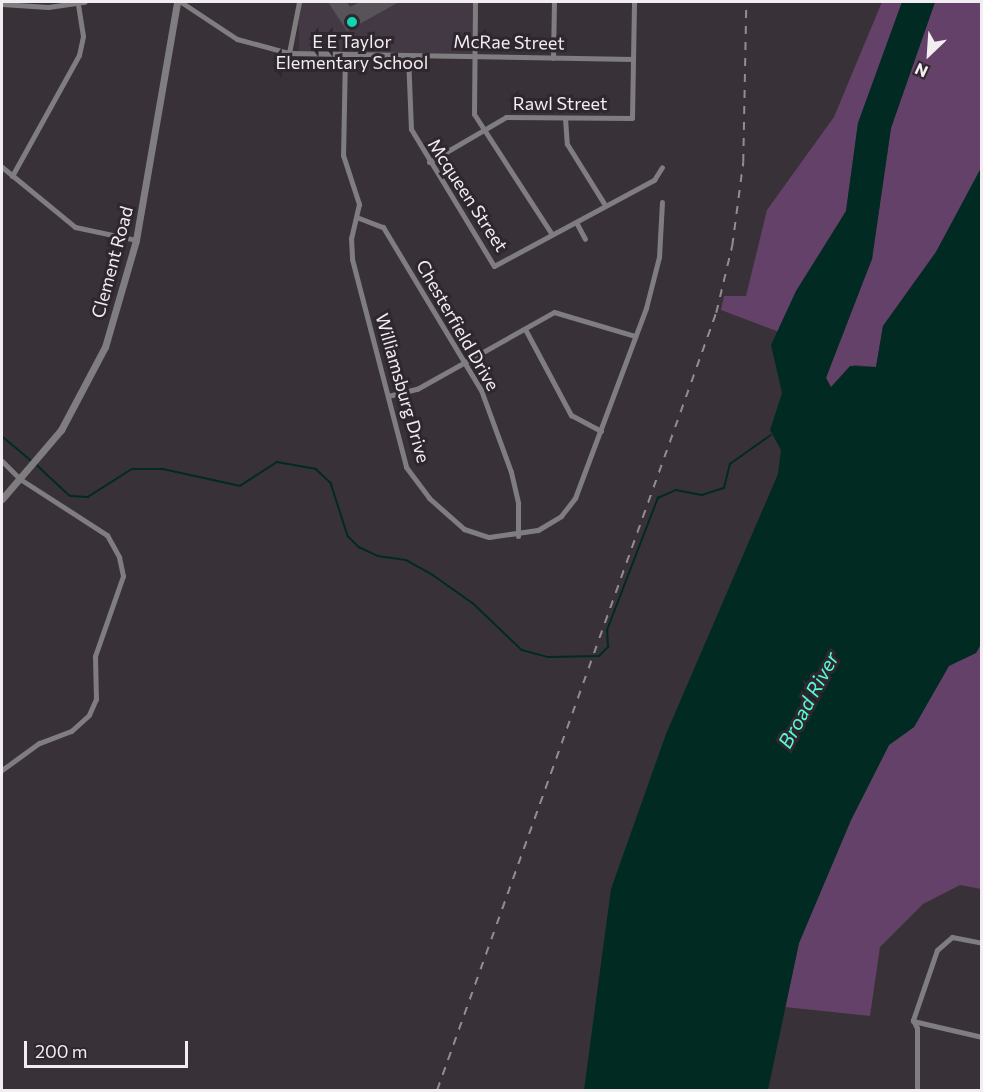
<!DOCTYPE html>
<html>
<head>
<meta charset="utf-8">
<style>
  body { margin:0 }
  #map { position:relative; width:983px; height:1092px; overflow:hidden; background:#383238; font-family:Commissioner,sans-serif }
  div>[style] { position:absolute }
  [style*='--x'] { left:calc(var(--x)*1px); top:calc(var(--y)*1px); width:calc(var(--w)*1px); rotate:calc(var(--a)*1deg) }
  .built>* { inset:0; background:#433944; transform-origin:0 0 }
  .green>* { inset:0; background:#644168 }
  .water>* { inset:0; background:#012a22 }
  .stream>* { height:1.5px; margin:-0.75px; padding:0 0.75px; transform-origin:0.75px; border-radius:0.75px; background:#012a22 }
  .building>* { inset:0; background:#585259 }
  .minor>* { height:5px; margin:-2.5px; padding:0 2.5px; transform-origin:2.5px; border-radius:2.5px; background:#807d81 }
  .tertiary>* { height:7px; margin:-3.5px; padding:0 3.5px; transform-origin:3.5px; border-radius:3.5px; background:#807d81 }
  .rail>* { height:1.5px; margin-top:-0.75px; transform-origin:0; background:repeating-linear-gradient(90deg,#928d92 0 8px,transparent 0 16px) }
  .dots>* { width:16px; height:16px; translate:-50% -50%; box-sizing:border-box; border:3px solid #2e282e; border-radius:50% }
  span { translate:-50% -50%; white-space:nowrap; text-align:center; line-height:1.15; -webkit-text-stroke:6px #2e282e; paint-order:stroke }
  .poi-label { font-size:18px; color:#f1edf1 }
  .street-label { font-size:18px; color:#f1edf1 }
  .water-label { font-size:20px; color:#54fcda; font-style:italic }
  .frame { position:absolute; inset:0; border:3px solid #f1edf1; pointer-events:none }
  .north { position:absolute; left:899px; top:24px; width:60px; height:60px; -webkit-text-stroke:4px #2e282e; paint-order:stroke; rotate:205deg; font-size:16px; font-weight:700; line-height:24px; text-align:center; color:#f1edf1 }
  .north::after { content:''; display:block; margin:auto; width:21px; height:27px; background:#f1edf1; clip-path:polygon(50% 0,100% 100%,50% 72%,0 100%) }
  .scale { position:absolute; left:24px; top:1041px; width:164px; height:27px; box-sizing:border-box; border:3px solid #f1edf1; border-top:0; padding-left:8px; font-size:18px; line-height:21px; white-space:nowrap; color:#f1edf1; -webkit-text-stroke:4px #2e282e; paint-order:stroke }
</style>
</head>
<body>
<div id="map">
  <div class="built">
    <div style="left:299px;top:2px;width:176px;height:52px"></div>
  </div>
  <div class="green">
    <div style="clip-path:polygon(882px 2px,902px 2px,858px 123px,846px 211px,829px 242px,834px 347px,872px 259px,891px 128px,935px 2px,981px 2px,981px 168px,936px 252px,883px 326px,876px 367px,854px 365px,831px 388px,826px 378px,832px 352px,721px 310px,724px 296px,746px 296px,767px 210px,834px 117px)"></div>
    <div style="clip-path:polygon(981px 644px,981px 889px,960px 885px,923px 904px,880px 947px,870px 1016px,785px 1007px,799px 943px,851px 820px,889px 745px,914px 727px,949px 665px,976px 653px)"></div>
  </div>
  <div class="water">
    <div style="clip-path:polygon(902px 2px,935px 2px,891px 128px,872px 259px,826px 378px,831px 387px,850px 366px,876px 367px,883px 326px,936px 252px,981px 168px,981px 644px,976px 653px,949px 666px,914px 727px,889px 745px,851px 820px,799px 943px,768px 1090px,584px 1090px,611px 889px,666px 734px,778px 474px,781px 450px,770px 430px,782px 393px,771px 345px,796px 291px,846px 211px,858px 123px)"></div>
  </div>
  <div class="stream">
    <div style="--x:2;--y:436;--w:38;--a:40"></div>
    <div style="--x:37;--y:465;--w:45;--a:43.2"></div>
    <div style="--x:70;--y:496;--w:18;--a:3"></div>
    <div style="--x:88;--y:497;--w:52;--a:-32.5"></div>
    <div style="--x:132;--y:469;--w:31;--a:0"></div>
    <div style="--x:163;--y:469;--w:79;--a:12.4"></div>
    <div style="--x:240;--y:486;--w:44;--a:-33"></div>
    <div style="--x:277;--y:462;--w:40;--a:10"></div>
    <div style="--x:316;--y:469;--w:21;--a:43"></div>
    <div style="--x:331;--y:483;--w:56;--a:72.2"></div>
    <div style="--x:348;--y:536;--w:16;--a:45"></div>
    <div style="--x:359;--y:547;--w:21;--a:25"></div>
    <div style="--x:378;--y:556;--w:28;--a:8"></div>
    <div style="--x:406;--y:560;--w:31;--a:29"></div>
    <div style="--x:433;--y:575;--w:50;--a:35.3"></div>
    <div style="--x:474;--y:604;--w:66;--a:43.8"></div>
    <div style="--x:522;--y:650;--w:28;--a:15"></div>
    <div style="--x:549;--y:657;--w:50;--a:-1.1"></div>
    <div style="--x:599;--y:656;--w:13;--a:-45"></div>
    <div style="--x:608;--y:647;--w:17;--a:-93"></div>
    <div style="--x:607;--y:630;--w:142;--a:-68.9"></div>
    <div style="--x:658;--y:498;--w:20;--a:-24"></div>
    <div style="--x:676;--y:490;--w:26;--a:11"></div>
    <div style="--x:702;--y:495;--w:23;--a:-18"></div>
    <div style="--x:724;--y:488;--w:25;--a:-76"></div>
    <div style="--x:730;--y:464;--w:50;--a:-35.3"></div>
  </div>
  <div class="building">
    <div style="clip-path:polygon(328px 2px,347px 2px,350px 7px,360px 2px,399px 2px,347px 31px)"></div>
  </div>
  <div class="minor">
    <div style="--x:181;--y:2;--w:67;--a:33.5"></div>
    <div style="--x:237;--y:39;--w:54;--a:15.1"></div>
    <div style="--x:289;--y:53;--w:344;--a:1"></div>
    <div style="--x:475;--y:2;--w:112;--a:90.5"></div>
    <div style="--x:474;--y:114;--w:142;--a:57.1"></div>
    <div style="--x:2;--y:4;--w:46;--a:3.7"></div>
    <div style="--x:48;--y:7;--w:37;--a:-8"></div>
    <div style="--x:289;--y:53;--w:52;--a:-78.9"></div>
    <div style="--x:345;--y:54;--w:101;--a:91.1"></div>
    <div style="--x:343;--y:155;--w:52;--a:71.9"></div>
    <div style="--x:359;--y:204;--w:35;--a:103"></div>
    <div style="--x:351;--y:238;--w:21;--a:87"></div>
    <div style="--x:352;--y:259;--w:215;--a:75.4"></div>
    <div style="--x:406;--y:467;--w:39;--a:53"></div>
    <div style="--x:429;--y:498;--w:47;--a:41.5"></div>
    <div style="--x:464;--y:529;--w:26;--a:18"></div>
    <div style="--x:489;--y:537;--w:49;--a:-8.1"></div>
    <div style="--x:538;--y:530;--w:27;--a:-31"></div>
    <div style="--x:561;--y:516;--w:23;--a:-52"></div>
    <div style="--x:575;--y:498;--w:203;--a:-69.5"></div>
    <div style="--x:646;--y:308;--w:53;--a:-75.7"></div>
    <div style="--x:659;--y:257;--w:55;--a:-86.9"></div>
    <div style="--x:408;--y:55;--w:74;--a:87.7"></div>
    <div style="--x:411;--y:129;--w:160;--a:58.8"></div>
    <div style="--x:494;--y:266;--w:182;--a:-28.3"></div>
    <div style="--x:654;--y:180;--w:15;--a:-58"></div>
    <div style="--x:553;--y:58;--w:56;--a:-89"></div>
    <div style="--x:565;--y:118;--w:26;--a:86"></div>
    <div style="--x:567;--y:144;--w:72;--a:58.1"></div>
    <div style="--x:429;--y:162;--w:89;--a:-30.3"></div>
    <div style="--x:506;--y:117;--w:126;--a:0.5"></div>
    <div style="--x:632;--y:118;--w:116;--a:-89"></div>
    <div style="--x:2;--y:167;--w:94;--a:39.4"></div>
    <div style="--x:75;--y:227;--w:62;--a:12"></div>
    <div style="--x:12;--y:176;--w:138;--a:-61"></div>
    <div style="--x:79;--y:55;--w:19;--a:-78"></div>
    <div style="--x:83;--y:36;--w:30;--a:-99"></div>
    <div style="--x:359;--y:218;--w:26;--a:21"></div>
    <div style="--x:383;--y:227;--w:190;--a:59"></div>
    <div style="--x:481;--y:390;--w:87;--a:69.9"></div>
    <div style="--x:511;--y:472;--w:32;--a:77"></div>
    <div style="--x:518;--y:503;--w:33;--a:90"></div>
    <div style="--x:576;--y:222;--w:19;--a:62"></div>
    <div style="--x:525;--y:329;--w:98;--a:61.9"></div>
    <div style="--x:571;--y:415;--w:34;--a:28"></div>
    <div style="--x:388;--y:396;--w:30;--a:-14"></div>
    <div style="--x:417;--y:389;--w:157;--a:-29.3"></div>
    <div style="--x:554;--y:312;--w:84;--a:16.5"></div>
    <div style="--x:2;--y:461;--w:25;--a:45"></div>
    <div style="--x:20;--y:479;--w:103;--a:32.8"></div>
    <div style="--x:107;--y:535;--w:25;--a:61"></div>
    <div style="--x:119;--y:557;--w:19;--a:78"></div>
    <div style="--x:123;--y:576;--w:85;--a:109.3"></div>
    <div style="--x:95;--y:656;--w:43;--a:88.7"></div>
    <div style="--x:96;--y:699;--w:17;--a:114"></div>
    <div style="--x:89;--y:715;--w:24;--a:138"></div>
    <div style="--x:71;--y:731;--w:34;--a:159"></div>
    <div style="--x:39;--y:743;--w:46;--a:143.9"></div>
    <div style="--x:913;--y:1021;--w:71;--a:13.1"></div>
    <div style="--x:917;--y:1090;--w:62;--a:-90"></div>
    <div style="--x:917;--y:1028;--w:9;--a:-117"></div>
    <div style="--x:913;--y:1020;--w:74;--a:-71.1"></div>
    <div style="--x:937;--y:950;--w:20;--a:-41"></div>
    <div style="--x:952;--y:937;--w:31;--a:11"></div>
  </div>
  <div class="tertiary">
    <div style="--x:2;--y:499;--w:91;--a:-49.5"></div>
    <div style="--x:61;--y:430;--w:94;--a:-62.1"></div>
    <div style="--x:105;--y:347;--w:111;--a:-73.8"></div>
    <div style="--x:136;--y:240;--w:242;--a:-80.2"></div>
  </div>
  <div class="rail">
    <div style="--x:437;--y:1090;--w:826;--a:-70.25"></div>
    <div style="--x:716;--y:313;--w:69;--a:-76.6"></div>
    <div style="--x:732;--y:246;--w:85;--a:-82.5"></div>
    <div style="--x:743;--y:162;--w:160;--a:-88.9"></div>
  </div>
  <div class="dots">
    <div style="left:352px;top:22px;background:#0fd5b4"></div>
  </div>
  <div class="poi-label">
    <span style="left:352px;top:52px">E E Taylor<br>Elementary School</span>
  </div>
  <div class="street-label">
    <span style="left:509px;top:42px;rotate:1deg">McRae Street</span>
    <span style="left:560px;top:103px">Rawl Street</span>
    <span style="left:468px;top:195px;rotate:57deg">Mcqueen Street</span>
    <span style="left:112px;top:262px;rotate:-75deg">Clement Road</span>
    <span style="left:458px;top:325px;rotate:60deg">Chesterfield Drive</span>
    <span style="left:403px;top:388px;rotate:74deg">Williamsburg Drive</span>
  </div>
  <div class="water-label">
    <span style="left:808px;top:700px;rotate:-62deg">Broad River</span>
  </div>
  <div class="frame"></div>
  <div class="north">N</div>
  <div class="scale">200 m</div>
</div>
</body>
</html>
